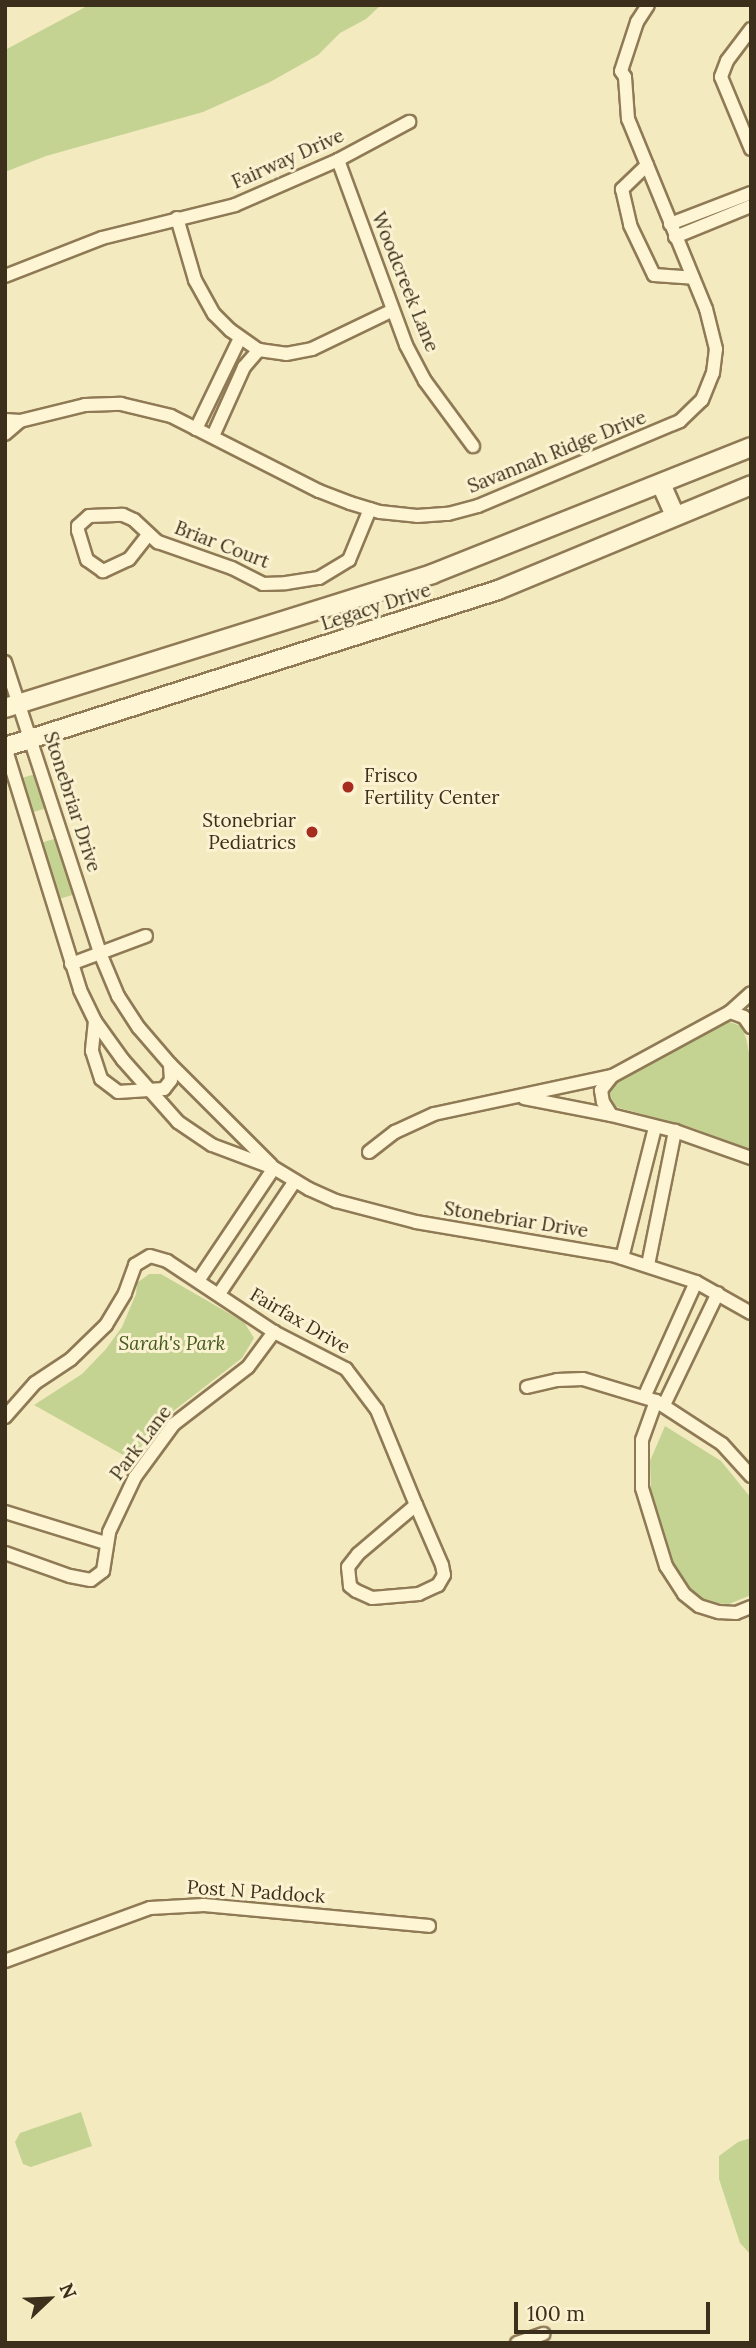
<!DOCTYPE html>
<html>
<head>
<meta charset="utf-8">
<style>
  body { margin:0 }
  #map { position:relative; width:756px; height:2348px; overflow:hidden; background:#f3eac0; font-family:Lora,serif }
  div>[style] { position:absolute }
  [style*='--x'] { left:calc(var(--x)*1px); top:calc(var(--y)*1px); width:calc(var(--w)*1px); rotate:calc(var(--a)*1deg) }
  .green>* { inset:0; background:#c4d392; transform-origin:0 0 }
  .roads { filter:drop-shadow(2px 0 #8f7a55) drop-shadow(-2px 0 #8f7a55) drop-shadow(0 2px #8f7a55) drop-shadow(0 -2px #8f7a55) }
  .street>* { height:12px; margin:-6px; padding:0 6px; transform-origin:6px; border-radius:6px; background:#fdf5d4 }
  .secondary>* { height:18px; margin:-9px; padding:0 9px; transform-origin:9px; border-radius:9px; background:#fdf5d4 }
  .dots>* { width:19px; height:19px; translate:-50% -50%; box-sizing:border-box; border:4px solid #faf2d0; border-radius:50% }
  span { translate:-50% -50%; white-space:nowrap; text-align:center; line-height:1.15; -webkit-text-stroke:6px #faf2d0; paint-order:stroke }
  .street-label { font-size:19px; color:#3c2f1b }
  .poi-label { font-size:19px; color:#3c2f1b }
  .left { translate:0 -50%; text-align:left }
  .right { translate:-100% -50%; text-align:right }
  .park-label { font-size:19px; color:#465b1f; font-style:italic }
  .frame { position:absolute; inset:0; border:7px solid #3c2f1b; pointer-events:none }
  .north { position:absolute; left:14px; top:2264px; width:70px; height:70px; -webkit-text-stroke:5px #faf2d0; paint-order:stroke; rotate:67deg; font-size:19px; font-weight:700; line-height:28px; text-align:center; color:#3c2f1b }
  .north::after { content:''; display:block; margin:auto; width:24px; height:32px; background:#3c2f1b; clip-path:polygon(50% 0,100% 100%,50% 72%,0 100%) }
  .scale { position:absolute; left:514px; top:2302px; width:196px; height:32px; box-sizing:border-box; border:4px solid #3c2f1b; border-top:0; padding-left:9px; font-size:21px; line-height:24px; white-space:nowrap; color:#3c2f1b; -webkit-text-stroke:5px #faf2d0; paint-order:stroke }
</style>
</head>
<body>
<div id="map">
  <div class="green">
    <div style="clip-path:polygon(89px 5px,381px 5px,366px 19px,340px 33px,318px 55px,270px 82px,203px 112px,46px 156px,5px 172px,5px 50px)"></div>
    <div style="left:39px;top:773px;width:36px;height:19px;rotate:74deg"></div>
    <div style="left:57px;top:838px;width:59px;height:16px;rotate:73deg"></div>
    <div style="clip-path:polygon(724px 1020px,741px 1026px,746px 1038px,751px 1063px,751px 1150px,693px 1128px,616px 1107px,609px 1093px,614px 1080px,688px 1044px)"></div>
    <div style="clip-path:polygon(149px 1274px,161px 1274px,244px 1322px,254px 1338px,242px 1358px,167px 1416px,132px 1460px,34px 1405px,82px 1374px,106px 1349px,122px 1327px,136px 1294px,137px 1283px)"></div>
    <div style="clip-path:polygon(665px 1426px,721px 1461px,751px 1498px,751px 1595px,729px 1604px,707px 1603px,690px 1594px,675px 1572px,651px 1491px,650px 1461px)"></div>
    <div style="clip-path:polygon(81px 2112px,92px 2146px,31px 2167px,23px 2164px,15px 2142px,20px 2133px)"></div>
    <div style="clip-path:polygon(751px 2138px,751px 2255px,740px 2243px,719px 2179px,719px 2156px,738px 2142px)"></div>
  </div>
  <div class="roads">
    <div class="street">
      <div style="--x:751;--y:29;--w:40;--a:127"></div>
      <div style="--x:727;--y:61;--w:17;--a:111"></div>
      <div style="--x:721;--y:77;--w:78;--a:67.4"></div>
      <div style="--x:338;--y:160;--w:197;--a:69.8"></div>
      <div style="--x:406;--y:345;--w:41;--a:62.2"></div>
      <div style="--x:425;--y:381;--w:81;--a:53.6"></div>
      <div style="--x:647;--y:165;--w:35;--a:136"></div>
      <div style="--x:622;--y:189;--w:37;--a:77"></div>
      <div style="--x:630;--y:225;--w:55;--a:64.4"></div>
      <div style="--x:654;--y:275;--w:39;--a:4"></div>
      <div style="--x:177;--y:218;--w:65;--a:73.8"></div>
      <div style="--x:195;--y:280;--w:39;--a:61"></div>
      <div style="--x:214;--y:314;--w:23;--a:45"></div>
      <div style="--x:230;--y:330;--w:35;--a:35"></div>
      <div style="--x:259;--y:350;--w:27;--a:8"></div>
      <div style="--x:286;--y:354;--w:26;--a:-11"></div>
      <div style="--x:312;--y:349;--w:88;--a:-25.7"></div>
      <div style="--x:670;--y:224;--w:87;--a:-20.9"></div>
      <div style="--x:675;--y:237;--w:82;--a:-22.2"></div>
      <div style="--x:5;--y:276;--w:104;--a:-21.4"></div>
      <div style="--x:102;--y:238;--w:137;--a:-13.9"></div>
      <div style="--x:235;--y:205;--w:112;--a:-23.6"></div>
      <div style="--x:338;--y:160;--w:81;--a:-28.2"></div>
      <div style="--x:5;--y:420;--w:15;--a:4"></div>
      <div style="--x:20;--y:421;--w:67;--a:-13.8"></div>
      <div style="--x:85;--y:405;--w:36;--a:-2"></div>
      <div style="--x:121;--y:404;--w:51;--a:13.5"></div>
      <div style="--x:171;--y:416;--w:166;--a:26.9"></div>
      <div style="--x:319;--y:491;--w:33;--a:21"></div>
      <div style="--x:350;--y:503;--w:31;--a:17"></div>
      <div style="--x:380;--y:512;--w:37;--a:6"></div>
      <div style="--x:417;--y:516;--w:31;--a:-4"></div>
      <div style="--x:448;--y:514;--w:31;--a:-15"></div>
      <div style="--x:478;--y:506;--w:219;--a:-22.8"></div>
      <div style="--x:680;--y:421;--w:30;--a:-44"></div>
      <div style="--x:702;--y:400;--w:29;--a:-68"></div>
      <div style="--x:713;--y:373;--w:24;--a:-83"></div>
      <div style="--x:716;--y:349;--w:41;--a:-104"></div>
      <div style="--x:706;--y:309;--w:205;--a:-112.3"></div>
      <div style="--x:628;--y:119;--w:42;--a:-94.1"></div>
      <div style="--x:625;--y:77;--w:7;--a:-124"></div>
      <div style="--x:621;--y:71;--w:52;--a:-71.9"></div>
      <div style="--x:637;--y:22;--w:20;--a:-57"></div>
      <div style="--x:196;--y:429;--w:101;--a:-64.2"></div>
      <div style="--x:5;--y:434;--w:20;--a:-41"></div>
      <div style="--x:213;--y:436;--w:76;--a:-65.8"></div>
      <div style="--x:244;--y:367;--w:23;--a:-49"></div>
      <div style="--x:148;--y:535;--w:31;--a:128"></div>
      <div style="--x:129;--y:559;--w:29;--a:155"></div>
      <div style="--x:103;--y:571;--w:19;--a:-145"></div>
      <div style="--x:87;--y:560;--w:30;--a:-107"></div>
      <div style="--x:78;--y:531;--w:5;--a:-90"></div>
      <div style="--x:78;--y:526;--w:15;--a:-42"></div>
      <div style="--x:89;--y:516;--w:34;--a:-2"></div>
      <div style="--x:123;--y:515;--w:12;--a:24"></div>
      <div style="--x:134;--y:520;--w:33;--a:43"></div>
      <div style="--x:158;--y:542;--w:78;--a:19.4"></div>
      <div style="--x:232;--y:568;--w:35;--a:27"></div>
      <div style="--x:263;--y:584;--w:23;--a:-2"></div>
      <div style="--x:286;--y:583;--w:33;--a:-9"></div>
      <div style="--x:319;--y:578;--w:35;--a:-31"></div>
      <div style="--x:349;--y:560;--w:55;--a:-67.6"></div>
      <div style="--x:5;--y:662;--w:306;--a:71.9"></div>
      <div style="--x:100;--y:953;--w:47;--a:67.3"></div>
      <div style="--x:118;--y:996;--w:38;--a:57"></div>
      <div style="--x:139;--y:1028;--w:48;--a:49.3"></div>
      <div style="--x:170;--y:1064;--w:143;--a:45"></div>
      <div style="--x:5;--y:747;--w:254;--a:72.8"></div>
      <div style="--x:80;--y:990;--w:34;--a:64"></div>
      <div style="--x:95;--y:1021;--w:48;--a:54.3"></div>
      <div style="--x:123;--y:1060;--w:83;--a:48.4"></div>
      <div style="--x:178;--y:1122;--w:41;--a:34.1"></div>
      <div style="--x:212;--y:1145;--w:66;--a:20.4"></div>
      <div style="--x:274;--y:1168;--w:41;--a:31"></div>
      <div style="--x:309;--y:1189;--w:30;--a:24"></div>
      <div style="--x:336;--y:1201;--w:83;--a:14.7"></div>
      <div style="--x:416;--y:1222;--w:203;--a:9.6"></div>
      <div style="--x:616;--y:1256;--w:84;--a:18"></div>
      <div style="--x:696;--y:1282;--w:63;--a:29.4"></div>
      <div style="--x:71;--y:964;--w:80;--a:-20.5"></div>
      <div style="--x:730;--y:1012;--w:28;--a:-42"></div>
      <div style="--x:95;--y:1021;--w:30;--a:96"></div>
      <div style="--x:92;--y:1051;--w:29;--a:72"></div>
      <div style="--x:101;--y:1079;--w:21;--a:37"></div>
      <div style="--x:118;--y:1092;--w:46;--a:-3.7"></div>
      <div style="--x:164;--y:1089;--w:11;--a:-52"></div>
      <div style="--x:171;--y:1080;--w:16;--a:-94"></div>
      <div style="--x:751;--y:1027;--w:12;--a:-125"></div>
      <div style="--x:744;--y:1017;--w:15;--a:-160"></div>
      <div style="--x:730;--y:1012;--w:134;--a:151.5"></div>
      <div style="--x:612;--y:1076;--w:18;--a:128"></div>
      <div style="--x:601;--y:1090;--w:12;--a:81"></div>
      <div style="--x:603;--y:1102;--w:15;--a:58"></div>
      <div style="--x:611;--y:1115;--w:66;--a:14"></div>
      <div style="--x:675;--y:1131;--w:81;--a:19.6"></div>
      <div style="--x:524;--y:1098;--w:89;--a:11.1"></div>
      <div style="--x:369;--y:1152;--w:33;--a:-38"></div>
      <div style="--x:395;--y:1132;--w:43;--a:-24.8"></div>
      <div style="--x:434;--y:1114;--w:182;--a:-12.1"></div>
      <div style="--x:622;--y:1258;--w:134;--a:-75.8"></div>
      <div style="--x:648;--y:1265;--w:137;--a:-78.6"></div>
      <div style="--x:198;--y:1281;--w:136;--a:-56.1"></div>
      <div style="--x:219;--y:1294;--w:136;--a:-56.1"></div>
      <div style="--x:527;--y:1387;--w:31;--a:-13"></div>
      <div style="--x:557;--y:1380;--w:26;--a:-2"></div>
      <div style="--x:583;--y:1379;--w:76;--a:16.8"></div>
      <div style="--x:645;--y:1395;--w:124;--a:-65.7"></div>
      <div style="--x:664;--y:1405;--w:124;--a:-64.3"></div>
      <div style="--x:5;--y:1417;--w:45;--a:-48.6"></div>
      <div style="--x:35;--y:1383;--w:43;--a:-33.7"></div>
      <div style="--x:71;--y:1359;--w:49;--a:-44.2"></div>
      <div style="--x:106;--y:1325;--w:37;--a:-59"></div>
      <div style="--x:125;--y:1293;--w:30;--a:-70"></div>
      <div style="--x:135;--y:1265;--w:17;--a:-31"></div>
      <div style="--x:150;--y:1256;--w:18;--a:16"></div>
      <div style="--x:167;--y:1261;--w:128;--a:33.6"></div>
      <div style="--x:274;--y:1332;--w:81;--a:27.2"></div>
      <div style="--x:346;--y:1369;--w:51;--a:52.9"></div>
      <div style="--x:377;--y:1410;--w:103;--a:67.7"></div>
      <div style="--x:751;--y:1476;--w:43;--a:-132.2"></div>
      <div style="--x:722;--y:1444;--w:79;--a:-146.9"></div>
      <div style="--x:656;--y:1401;--w:41;--a:109.7"></div>
      <div style="--x:642;--y:1440;--w:48;--a:90"></div>
      <div style="--x:642;--y:1488;--w:82;--a:72.9"></div>
      <div style="--x:666;--y:1566;--w:33;--a:57"></div>
      <div style="--x:684;--y:1594;--w:19;--a:39"></div>
      <div style="--x:699;--y:1606;--w:21;--a:17"></div>
      <div style="--x:719;--y:1612;--w:17;--a:3"></div>
      <div style="--x:736;--y:1613;--w:16;--a:-22"></div>
      <div style="--x:416;--y:1505;--w:65;--a:66.6"></div>
      <div style="--x:442;--y:1565;--w:10;--a:79"></div>
      <div style="--x:444;--y:1575;--w:12;--a:121"></div>
      <div style="--x:438;--y:1585;--w:21;--a:155"></div>
      <div style="--x:419;--y:1594;--w:47;--a:175.1"></div>
      <div style="--x:372;--y:1598;--w:17;--a:-156"></div>
      <div style="--x:356;--y:1591;--w:8;--a:-140"></div>
      <div style="--x:350;--y:1586;--w:19;--a:-96"></div>
      <div style="--x:348;--y:1567;--w:16;--a:-52"></div>
      <div style="--x:358;--y:1554;--w:76;--a:-40.2"></div>
      <div style="--x:5;--y:1512;--w:106;--a:17.1"></div>
      <div style="--x:5;--y:1553;--w:69;--a:19.5"></div>
      <div style="--x:70;--y:1576;--w:21;--a:11"></div>
      <div style="--x:91;--y:1580;--w:15;--a:-37"></div>
      <div style="--x:103;--y:1571;--w:39;--a:-81"></div>
      <div style="--x:109;--y:1532;--w:61;--a:-64.7"></div>
      <div style="--x:135;--y:1477;--w:66;--a:-53.7"></div>
      <div style="--x:174;--y:1424;--w:93;--a:-37.6"></div>
      <div style="--x:248;--y:1367;--w:44;--a:-53.4"></div>
      <div style="--x:5;--y:1961;--w:154;--a:-20.1"></div>
      <div style="--x:150;--y:1908;--w:54;--a:-3.2"></div>
      <div style="--x:204;--y:1905;--w:226;--a:5.3"></div>
      <div style="--x:517;--y:2343;--w:28;--a:-19"></div>
    </div>
    <div class="secondary">
      <div style="--x:661;--y:484;--w:34;--a:66"></div>
      <div style="--x:5;--y:708;--w:448;--a:-17.4"></div>
      <div style="--x:432;--y:574;--w:343;--a:-21.7"></div>
      <div style="--x:5;--y:747;--w:517;--a:-17.66"></div>
      <div style="--x:498;--y:590;--w:274;--a:-22.5"></div>
    </div>
  </div>
  <div class="dots">
    <div style="left:348px;top:787px;background:#a52c1e"></div>
    <div style="left:312px;top:832px;background:#a52c1e"></div>
  </div>
  <div class="street-label">
    <span style="left:288px;top:159px;rotate:-24deg">Fairway Drive</span>
    <span style="left:405px;top:282px;rotate:68deg">Woodcreek Lane</span>
    <span style="left:557px;top:452px;rotate:-22deg">Savannah Ridge Drive</span>
    <span style="left:222px;top:545px;rotate:21deg">Briar Court</span>
    <span style="left:376px;top:607px;rotate:-18deg">Legacy Drive</span>
    <span style="left:72px;top:802px;rotate:72deg">Stonebriar Drive</span>
    <span style="left:516px;top:1220px;rotate:9deg">Stonebriar Drive</span>
    <span style="left:300px;top:1321px;rotate:30deg">Fairfax Drive</span>
    <span style="left:141px;top:1443px;rotate:-53deg">Park Lane</span>
    <span style="left:256px;top:1892px;rotate:4deg">Post N Paddock</span>
  </div>
  <div class="poi-label">
    <span class="left" style="left:364px;top:787px">Frisco<br>Fertility Center</span>
    <span class="right" style="left:296px;top:832px">Stonebriar<br>Pediatrics</span>
  </div>
  <div class="park-label">
    <span style="left:172px;top:1344px">Sarah's Park</span>
  </div>
  <div class="frame"></div>
  <div class="north">N</div>
  <div class="scale">100 m</div>
</div>
</body>
</html>
